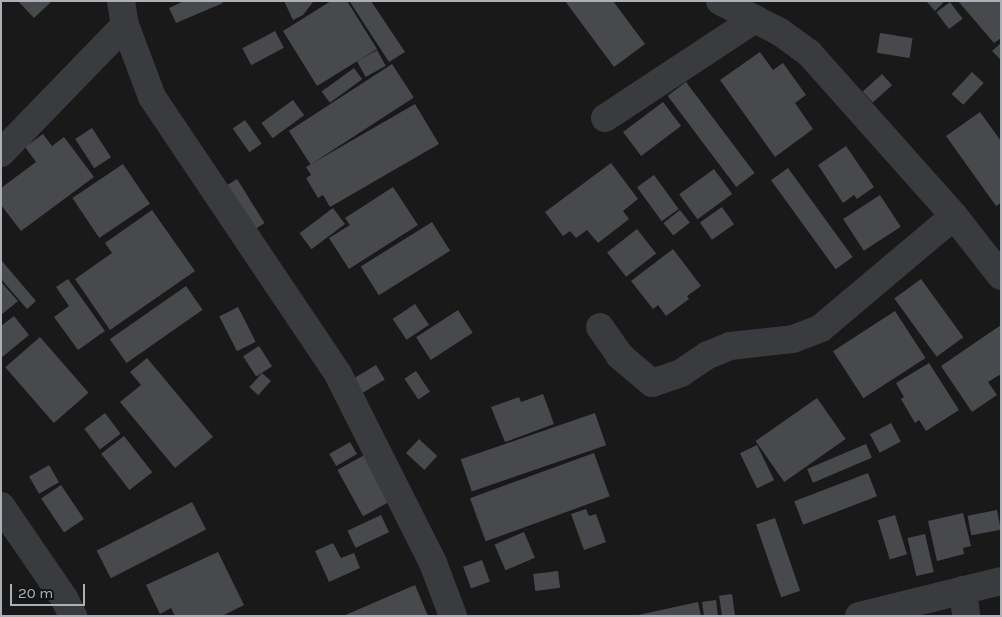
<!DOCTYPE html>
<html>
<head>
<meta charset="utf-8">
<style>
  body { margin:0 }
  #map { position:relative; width:1002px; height:617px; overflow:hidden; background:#19191a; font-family:Karla,sans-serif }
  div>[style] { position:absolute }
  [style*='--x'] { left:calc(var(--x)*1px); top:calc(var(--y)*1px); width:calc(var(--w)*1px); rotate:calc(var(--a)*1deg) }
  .building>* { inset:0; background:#48494c; transform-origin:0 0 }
  .minor>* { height:28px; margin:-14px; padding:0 14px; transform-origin:14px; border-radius:14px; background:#3a3b3f }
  span { translate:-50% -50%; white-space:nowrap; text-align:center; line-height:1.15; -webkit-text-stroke:5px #131415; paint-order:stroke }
  .frame { position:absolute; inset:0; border:2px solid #acb1b8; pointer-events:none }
  .scale { position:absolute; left:10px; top:584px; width:75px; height:22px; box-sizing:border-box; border:2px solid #acb1b8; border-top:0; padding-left:6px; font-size:15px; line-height:18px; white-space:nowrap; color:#acb1b8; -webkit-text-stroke:4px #131415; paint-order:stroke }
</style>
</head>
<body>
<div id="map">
  <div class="building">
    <div style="clip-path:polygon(18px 1px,52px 1px,34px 18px)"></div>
    <div style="clip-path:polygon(184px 1px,222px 1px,223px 3px,176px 23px,169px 8px)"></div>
    <div style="clip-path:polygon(284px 1px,313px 1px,313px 2px,303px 15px,293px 20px)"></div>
    <div style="clip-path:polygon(331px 1px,347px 1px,377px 49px,317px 86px,283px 31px)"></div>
    <div style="clip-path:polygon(352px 1px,371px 1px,405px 52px,389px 62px,350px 2px)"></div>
    <div style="clip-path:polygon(565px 1px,613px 1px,645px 44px,614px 67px)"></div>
    <div style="clip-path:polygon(926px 1px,945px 1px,935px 11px)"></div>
    <div style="clip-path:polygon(958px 1px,1001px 1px,1001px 38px,994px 43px)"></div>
    <div style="left:950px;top:2px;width:21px;height:17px;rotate:53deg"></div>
    <div style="left:275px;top:31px;width:19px;height:37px;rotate:62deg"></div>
    <div style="left:880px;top:33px;width:33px;height:20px;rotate:9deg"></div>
    <div style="clip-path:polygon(1001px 43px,1001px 60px,992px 51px)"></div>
    <div style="left:377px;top:50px;width:18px;height:23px;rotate:61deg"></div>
    <div style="clip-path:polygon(760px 52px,773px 70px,783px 63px,806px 95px,795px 103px,813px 129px,775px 157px,720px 80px)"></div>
    <div style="left:392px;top:64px;width:40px;height:123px;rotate:57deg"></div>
    <div style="left:354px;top:68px;width:14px;height:40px;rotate:54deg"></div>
    <div style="left:972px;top:72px;width:16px;height:30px;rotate:43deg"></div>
    <div style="left:882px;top:74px;width:15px;height:26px;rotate:48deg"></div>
    <div style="left:686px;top:82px;width:114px;height:23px;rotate:53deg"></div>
    <div style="left:293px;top:100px;width:19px;height:39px;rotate:54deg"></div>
    <div style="left:663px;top:102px;width:30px;height:50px;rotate:53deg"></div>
    <div style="clip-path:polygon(415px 104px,439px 144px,330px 207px,323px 195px,318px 198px,306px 178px,311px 175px,306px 167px)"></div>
    <div style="clip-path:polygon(980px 112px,1001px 141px,1001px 203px,996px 206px,946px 136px)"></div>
    <div style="left:245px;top:120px;width:29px;height:15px;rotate:55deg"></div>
    <div style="left:92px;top:128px;width:35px;height:20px;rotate:57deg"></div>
    <div style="clip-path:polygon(43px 134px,52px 146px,64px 137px,94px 177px,21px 231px,1px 205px,1px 188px,36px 162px,25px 147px)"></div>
    <div style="clip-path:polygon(846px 146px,874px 187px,857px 199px,854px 195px,843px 203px,818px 165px)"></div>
    <div style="clip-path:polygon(611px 163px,638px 199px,623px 211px,629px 219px,598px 243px,587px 230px,576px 238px,570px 231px,563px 236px,545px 212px)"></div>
    <div style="left:123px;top:164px;width:48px;height:61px;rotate:56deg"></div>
    <div style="left:788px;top:168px;width:110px;height:21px;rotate:54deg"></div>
    <div style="left:714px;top:169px;width:31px;height:43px;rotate:54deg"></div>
    <div style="left:654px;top:175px;width:42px;height:21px;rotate:54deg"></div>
    <div style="left:237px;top:179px;width:52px;height:18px;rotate:58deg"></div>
    <div style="clip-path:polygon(393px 187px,418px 225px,349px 269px,329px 238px,350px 225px,345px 218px)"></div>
    <div style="left:880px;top:195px;width:38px;height:44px;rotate:57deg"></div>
    <div style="left:722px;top:207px;width:21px;height:27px;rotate:55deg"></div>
    <div style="left:333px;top:208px;width:20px;height:42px;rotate:53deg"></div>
    <div style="clip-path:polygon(152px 210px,195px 271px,110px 330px,75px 279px,112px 253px,105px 243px)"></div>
    <div style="left:680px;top:210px;width:16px;height:21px;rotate:52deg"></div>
    <div style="left:432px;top:222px;width:34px;height:84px;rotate:58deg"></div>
    <div style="left:637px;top:229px;width:31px;height:38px;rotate:52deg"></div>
    <div style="clip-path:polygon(673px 249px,701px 286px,687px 296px,689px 299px,666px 316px,658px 305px,653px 309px,631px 281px)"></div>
    <div style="clip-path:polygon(1px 260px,36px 301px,27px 309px,1px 279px)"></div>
    <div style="clip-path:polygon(68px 279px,105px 331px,78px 350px,54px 317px,69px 306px,56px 287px)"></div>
    <div style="left:921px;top:279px;width:72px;height:33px;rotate:54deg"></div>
    <div style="clip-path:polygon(1px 282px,18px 301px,1px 315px)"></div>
    <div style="left:186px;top:286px;width:29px;height:93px;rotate:55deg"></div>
    <div style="left:415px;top:304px;width:25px;height:27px;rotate:56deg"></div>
    <div style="left:238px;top:307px;width:39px;height:21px;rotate:63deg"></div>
    <div style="left:458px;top:310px;width:27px;height:50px;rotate:57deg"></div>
    <div style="left:895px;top:311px;width:56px;height:74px;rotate:57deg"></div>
    <div style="clip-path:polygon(14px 316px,29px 335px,1px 358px,1px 326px)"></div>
    <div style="clip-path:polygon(1001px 325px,1001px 374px,988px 382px,997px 395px,972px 412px,941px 366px)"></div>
    <div style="left:40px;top:337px;width:74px;height:46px;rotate:49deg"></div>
    <div style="left:259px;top:346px;width:24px;height:19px;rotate:57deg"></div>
    <div style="clip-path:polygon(147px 358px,213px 437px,175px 468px,120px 402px,141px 385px,130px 372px)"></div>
    <div style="clip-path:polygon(929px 363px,959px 410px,926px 431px,919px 420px,915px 423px,901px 399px,904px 397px,896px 383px)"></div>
    <div style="left:376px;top:365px;width:17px;height:33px;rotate:59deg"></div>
    <div style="left:416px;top:371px;width:25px;height:14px;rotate:56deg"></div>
    <div style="left:262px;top:373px;width:12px;height:19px;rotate:42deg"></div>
    <div style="clip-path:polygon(543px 394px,554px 424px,505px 442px,491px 407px,519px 397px,521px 402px)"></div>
    <div style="left:817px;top:398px;width:50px;height:75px;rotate:55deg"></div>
    <div style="left:105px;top:413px;width:26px;height:26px;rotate:53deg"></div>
    <div style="left:595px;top:413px;width:34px;height:142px;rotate:71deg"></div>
    <div style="left:891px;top:423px;width:21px;height:24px;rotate:62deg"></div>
    <div style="left:124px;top:436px;width:46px;height:29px;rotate:52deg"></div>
    <div style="left:419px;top:439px;width:25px;height:19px;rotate:43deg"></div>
    <div style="left:350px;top:442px;width:14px;height:24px;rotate:60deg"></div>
    <div style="left:866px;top:444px;width:15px;height:64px;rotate:67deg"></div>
    <div style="left:757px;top:445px;width:39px;height:19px;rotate:64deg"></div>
    <div style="left:368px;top:453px;width:53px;height:35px;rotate:61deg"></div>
    <div style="left:594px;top:453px;width:46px;height:132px;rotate:70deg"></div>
    <div style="left:49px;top:465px;width:20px;height:23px;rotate:60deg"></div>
    <div style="left:868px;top:473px;width:25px;height:79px;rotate:69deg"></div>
    <div style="left:61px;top:485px;width:41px;height:24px;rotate:56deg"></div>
    <div style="left:192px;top:502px;width:31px;height:107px;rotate:63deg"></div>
    <div style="clip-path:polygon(586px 509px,589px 516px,596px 514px,606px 542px,584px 550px,571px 514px)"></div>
    <div style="left:997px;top:510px;width:20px;height:30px;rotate:79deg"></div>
    <div style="clip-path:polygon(963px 513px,971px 546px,963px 548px,964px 554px,937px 561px,928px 521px)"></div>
    <div style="left:381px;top:515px;width:19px;height:37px;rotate:65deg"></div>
    <div style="left:895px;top:515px;width:41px;height:18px;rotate:73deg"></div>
    <div style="left:775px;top:518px;width:77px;height:20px;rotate:71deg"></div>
    <div style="left:524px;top:532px;width:28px;height:32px;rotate:67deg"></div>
    <div style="left:925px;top:534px;width:39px;height:18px;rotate:77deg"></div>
    <div style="clip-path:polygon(333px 543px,341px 558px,354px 553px,360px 568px,329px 582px,315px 551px)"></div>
    <div style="clip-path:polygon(218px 552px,244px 605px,222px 616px,175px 616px,171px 608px,160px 614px,146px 585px)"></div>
    <div style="left:482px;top:560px;width:23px;height:20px;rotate:70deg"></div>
    <div style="left:558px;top:571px;width:17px;height:25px;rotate:83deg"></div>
    <div style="clip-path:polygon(415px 585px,428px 616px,343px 616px)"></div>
    <div style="left:732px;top:594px;width:22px;height:13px;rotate:82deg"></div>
    <div style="clip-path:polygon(716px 600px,718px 616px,704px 616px,702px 602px)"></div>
    <div style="clip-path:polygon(698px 602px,701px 616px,639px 616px,638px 615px)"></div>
  </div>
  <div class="minor">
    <div style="--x:121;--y:1;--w:24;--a:81"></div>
    <div style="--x:125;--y:25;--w:77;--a:69.4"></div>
    <div style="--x:152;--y:97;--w:334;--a:56.1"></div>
    <div style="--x:338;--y:374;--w:212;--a:63.3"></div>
    <div style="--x:433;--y:563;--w:57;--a:69.3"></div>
    <div style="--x:720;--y:1;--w:68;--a:27.3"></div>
    <div style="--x:780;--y:32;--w:36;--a:36"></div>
    <div style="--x:809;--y:53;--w:218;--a:48.3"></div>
    <div style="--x:954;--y:216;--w:76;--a:51.9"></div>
    <div style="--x:605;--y:118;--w:180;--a:-33.4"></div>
    <div style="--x:1;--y:153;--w:178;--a:-45.9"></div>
    <div style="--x:600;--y:327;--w:35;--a:55"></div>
    <div style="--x:620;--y:356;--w:42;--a:40.2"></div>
    <div style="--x:652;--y:383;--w:31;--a:-19"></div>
    <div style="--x:681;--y:373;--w:32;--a:-34"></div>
    <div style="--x:708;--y:355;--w:24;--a:-22"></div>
    <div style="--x:730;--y:346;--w:63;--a:-6.3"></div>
    <div style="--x:793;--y:339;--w:30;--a:-21"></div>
    <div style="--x:821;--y:328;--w:174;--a:-40.1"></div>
    <div style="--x:1;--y:506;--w:112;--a:55.6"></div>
    <div style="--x:64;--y:598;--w:20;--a:63"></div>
    <div style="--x:963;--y:590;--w:26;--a:83"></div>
    <div style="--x:859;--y:616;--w:146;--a:-13.8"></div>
  </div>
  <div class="frame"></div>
  <div class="scale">20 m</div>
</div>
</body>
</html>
